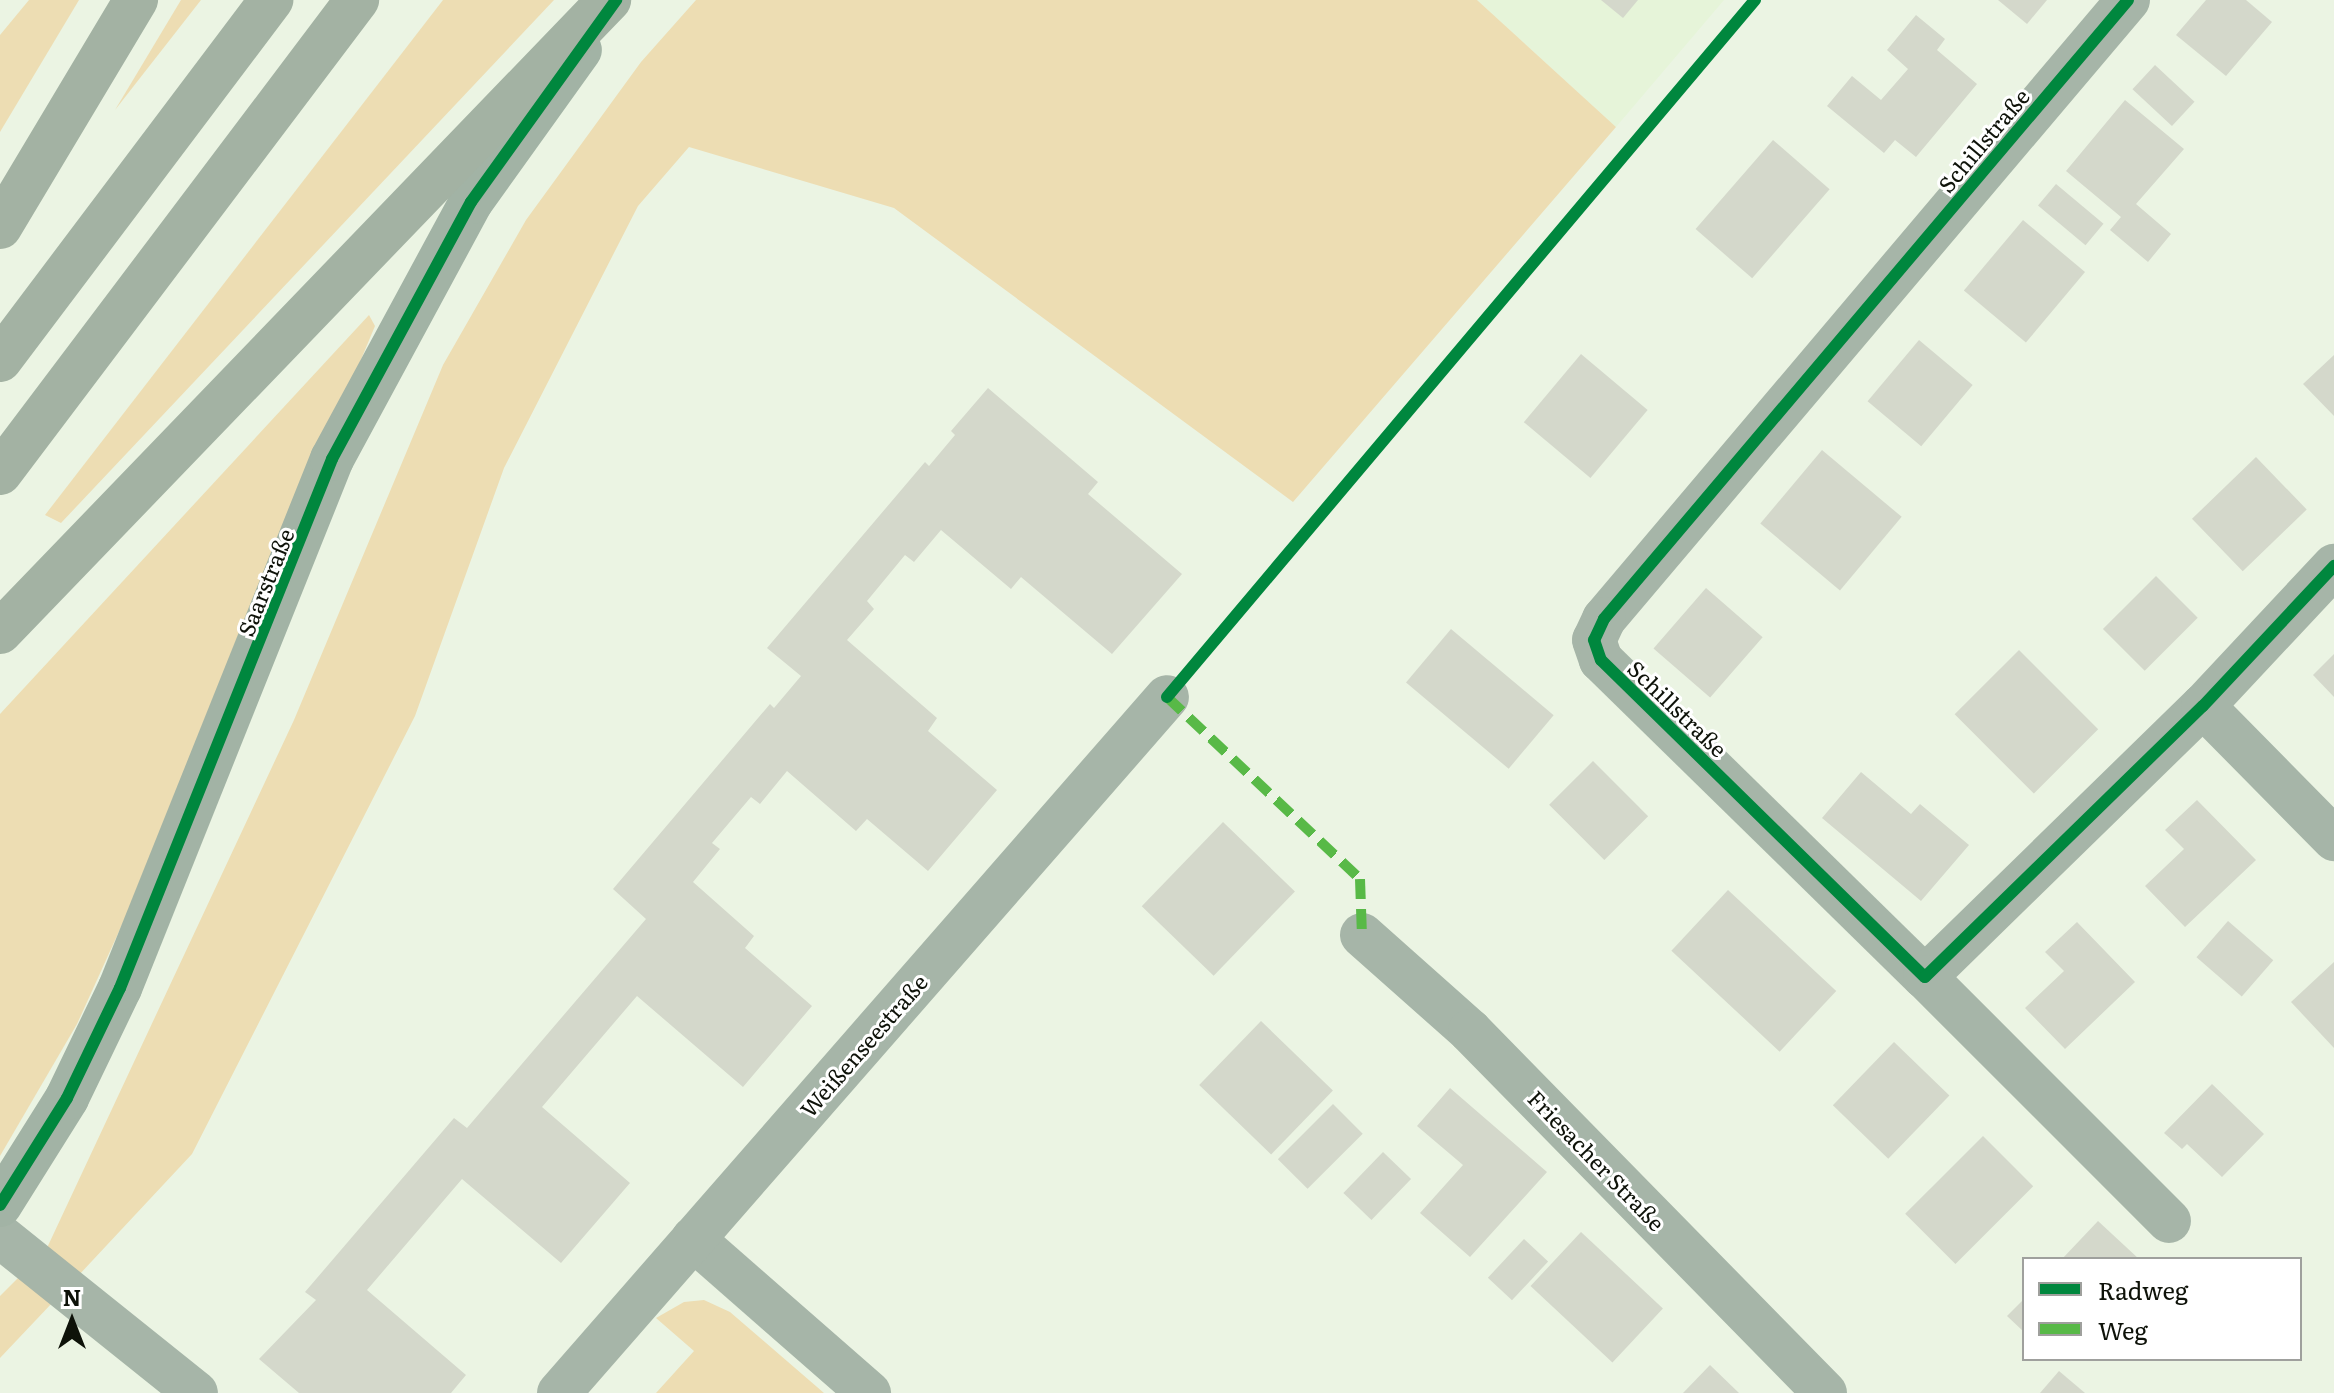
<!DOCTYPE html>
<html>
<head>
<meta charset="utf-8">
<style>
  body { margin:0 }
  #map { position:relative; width:2334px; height:1393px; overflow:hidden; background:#ebf4e3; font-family:Literata,serif }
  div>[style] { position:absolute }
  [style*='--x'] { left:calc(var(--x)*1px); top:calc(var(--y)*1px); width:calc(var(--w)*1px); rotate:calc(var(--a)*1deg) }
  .built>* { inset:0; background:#e6f4d9 }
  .green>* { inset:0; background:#edddb3 }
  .building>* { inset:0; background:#d4d8cb; transform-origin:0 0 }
  .minor>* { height:44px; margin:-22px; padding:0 22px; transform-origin:22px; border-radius:22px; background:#a6b5a8 }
  .secondary>* { height:44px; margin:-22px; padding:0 22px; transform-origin:22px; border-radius:22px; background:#a2b3a5 }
  .motorway>* { height:44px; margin:-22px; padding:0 22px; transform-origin:22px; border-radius:22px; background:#a3b2a3 }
  .quiet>* { height:10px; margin-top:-5px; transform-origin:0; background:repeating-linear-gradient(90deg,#58b947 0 20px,transparent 0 30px) }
  .cycleway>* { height:12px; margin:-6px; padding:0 6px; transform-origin:6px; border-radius:6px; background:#00873e }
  span { translate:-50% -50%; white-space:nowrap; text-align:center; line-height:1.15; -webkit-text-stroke:6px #fff; paint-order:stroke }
  .street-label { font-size:22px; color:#0e1209 }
  .legend { position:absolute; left:2022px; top:1257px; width:280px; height:104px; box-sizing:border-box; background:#fff; border:2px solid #9fa09d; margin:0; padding:10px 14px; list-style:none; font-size:24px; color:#0e1209 }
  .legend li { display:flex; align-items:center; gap:16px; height:40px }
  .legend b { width:40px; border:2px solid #9fa09d }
  .north { position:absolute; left:32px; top:1281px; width:80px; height:80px; -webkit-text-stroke:6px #fff; paint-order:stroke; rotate:0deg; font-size:22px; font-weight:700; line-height:32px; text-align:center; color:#0e1209 }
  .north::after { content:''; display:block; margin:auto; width:28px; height:36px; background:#0e1209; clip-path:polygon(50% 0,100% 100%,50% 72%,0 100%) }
</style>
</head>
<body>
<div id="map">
  <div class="built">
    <div style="clip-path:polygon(1477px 0,1724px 0,1616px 127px)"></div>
  </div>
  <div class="green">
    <div style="clip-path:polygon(29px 0,79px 0,0 132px,0 35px)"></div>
    <div style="clip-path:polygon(181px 0,201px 0,115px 110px)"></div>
    <div style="clip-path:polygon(443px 0,554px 0,61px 523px,45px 515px)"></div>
    <div style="clip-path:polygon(696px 0,1477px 0,1616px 127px,1293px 502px,894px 208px,689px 147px,638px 206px,504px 468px,415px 716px,192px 1154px,78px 1276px,46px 1250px,294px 720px,443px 365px,526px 220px,641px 62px)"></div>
    <div style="clip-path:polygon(369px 315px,375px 326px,155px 852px,77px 1024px,0 1156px,0 714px)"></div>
    <div style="clip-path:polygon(24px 1272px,53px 1302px,0 1358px,0 1296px)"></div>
    <div style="clip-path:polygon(704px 1300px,730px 1312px,824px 1393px,656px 1393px,694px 1351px,656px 1318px,684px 1302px)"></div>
  </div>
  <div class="building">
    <div style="clip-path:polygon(1601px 0,1638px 0,1623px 18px)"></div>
    <div style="clip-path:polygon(1998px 0,2047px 0,2027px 24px)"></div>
    <div style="clip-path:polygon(2206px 0,2246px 0,2272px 22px,2226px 76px,2176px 35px)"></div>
    <div style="clip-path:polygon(1916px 15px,1945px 39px,1937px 50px,1977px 84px,1916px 157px,1895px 140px,1884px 153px,1827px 106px,1852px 76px,1881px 100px,1908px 69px,1887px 50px)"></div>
    <div style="left:2155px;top:65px;width:54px;height:33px;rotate:43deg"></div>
    <div style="clip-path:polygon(2125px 100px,2184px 149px,2136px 204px,2171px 234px,2148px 262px,2110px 230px,2121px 217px,2066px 171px)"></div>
    <div style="left:1773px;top:140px;width:75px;height:118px;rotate:41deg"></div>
    <div style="left:2056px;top:184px;width:62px;height:28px;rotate:40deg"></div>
    <div style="left:2023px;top:220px;width:81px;height:92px;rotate:40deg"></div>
    <div style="left:1919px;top:340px;width:70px;height:80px;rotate:40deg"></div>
    <div style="left:1581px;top:354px;width:87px;height:89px;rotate:40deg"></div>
    <div style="clip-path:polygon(2334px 355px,2334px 416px,2303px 384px)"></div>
    <div style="clip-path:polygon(988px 388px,1098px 482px,1088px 494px,1182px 574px,1112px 654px,1021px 577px,1011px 589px,941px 530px,914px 562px,905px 555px,867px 601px,874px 609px,847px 640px,937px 718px,928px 731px,997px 790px,928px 871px,867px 819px,856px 831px,787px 771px,760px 804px,751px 797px,712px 843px,720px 849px,693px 882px,754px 936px,745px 948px,812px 1006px,743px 1087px,637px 996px,542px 1107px,630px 1183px,561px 1263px,462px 1179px,367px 1290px,466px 1375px,451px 1393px,299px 1393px,259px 1359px,316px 1300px,305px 1292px,454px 1118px,467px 1128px,646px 919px,613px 889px,770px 704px,774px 708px,801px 676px,767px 648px,925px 462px,929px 466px,955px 435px,951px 431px)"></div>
    <div style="left:1822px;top:450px;width:104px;height:96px;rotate:40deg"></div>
    <div style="left:2256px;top:457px;width:73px;height:89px;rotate:46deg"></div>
    <div style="left:2156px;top:576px;width:59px;height:75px;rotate:45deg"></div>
    <div style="left:1706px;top:588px;width:75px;height:80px;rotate:41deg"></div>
    <div style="left:1451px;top:629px;width:134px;height:70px;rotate:40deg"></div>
    <div style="left:2019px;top:650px;width:112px;height:91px;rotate:45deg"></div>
    <div style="clip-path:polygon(2334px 654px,2334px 697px,2313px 675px)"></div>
    <div style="left:1593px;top:761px;width:78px;height:62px;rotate:45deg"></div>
    <div style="clip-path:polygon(1861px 772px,1911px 814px,1920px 804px,1969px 845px,1921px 901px,1822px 818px)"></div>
    <div style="clip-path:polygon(2197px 800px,2256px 860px,2185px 927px,2145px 886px,2184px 849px,2165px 830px)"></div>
    <div style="left:1223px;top:822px;width:100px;height:117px;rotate:44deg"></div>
    <div style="left:1728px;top:890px;width:148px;height:83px;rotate:43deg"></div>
    <div style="left:2228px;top:921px;width:60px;height:48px;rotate:41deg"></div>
    <div style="clip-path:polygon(2077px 922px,2135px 982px,2065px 1049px,2025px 1008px,2064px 971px,2045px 952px)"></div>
    <div style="clip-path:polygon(2334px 962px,2334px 1048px,2291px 1002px)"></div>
    <div style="left:1261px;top:1021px;width:100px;height:89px;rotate:44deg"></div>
    <div style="left:1894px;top:1042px;width:77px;height:88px;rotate:44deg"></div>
    <div style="clip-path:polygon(2212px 1084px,2264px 1134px,2222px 1177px,2187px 1144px,2182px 1149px,2164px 1133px)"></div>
    <div style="clip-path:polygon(1450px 1088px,1547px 1172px,1470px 1257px,1420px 1213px,1463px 1165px,1417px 1126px)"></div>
    <div style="left:1333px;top:1104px;width:42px;height:78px;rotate:45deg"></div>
    <div style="left:1983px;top:1136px;width:71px;height:110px;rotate:45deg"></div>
    <div style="left:1383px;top:1152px;width:39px;height:57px;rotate:44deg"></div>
    <div style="clip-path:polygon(2098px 1221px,2139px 1259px,2062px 1259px)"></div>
    <div style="left:1581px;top:1232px;width:112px;height:74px;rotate:43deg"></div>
    <div style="left:1524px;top:1239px;width:33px;height:53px;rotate:43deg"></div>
    <div style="clip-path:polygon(2024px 1299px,2024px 1332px,2007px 1316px)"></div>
    <div style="clip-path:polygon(1710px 1365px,1739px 1393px,1683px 1393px)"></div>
    <div style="clip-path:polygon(2059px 1371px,2085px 1393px,2040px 1393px)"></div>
  </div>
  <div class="minor">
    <div style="--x:2128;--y:0;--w:811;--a:130.25"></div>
    <div style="--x:1604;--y:619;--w:23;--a:115"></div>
    <div style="--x:1594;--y:640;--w:21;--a:71"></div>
    <div style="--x:1601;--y:660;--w:453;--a:44.4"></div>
    <div style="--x:1925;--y:977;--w:388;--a:-44.3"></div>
    <div style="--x:2203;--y:706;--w:192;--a:-46.9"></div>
    <div style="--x:2203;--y:706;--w:187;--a:45.4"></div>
    <div style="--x:1362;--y:935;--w:144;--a:41.6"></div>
    <div style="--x:1470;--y:1031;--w:507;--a:45.56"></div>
    <div style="--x:1925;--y:977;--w:345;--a:45"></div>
    <div style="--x:0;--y:1236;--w:251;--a:38.7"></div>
    <div style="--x:693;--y:1239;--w:234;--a:41.2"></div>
    <div style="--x:559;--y:1393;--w:924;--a:-48.86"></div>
  </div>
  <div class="secondary">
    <div style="--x:0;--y:1205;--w:126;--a:-57.9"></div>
    <div style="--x:67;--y:1098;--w:122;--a:-64.3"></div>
    <div style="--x:120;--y:988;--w:570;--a:-68.16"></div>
    <div style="--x:332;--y:459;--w:292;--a:-61.6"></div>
    <div style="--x:471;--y:202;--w:187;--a:-54.4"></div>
  </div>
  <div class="motorway">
    <div style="--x:0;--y:227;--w:265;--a:-59.1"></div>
    <div style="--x:0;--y:360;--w:451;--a:-53"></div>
    <div style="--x:0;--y:473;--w:593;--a:-52.96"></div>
    <div style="--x:0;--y:632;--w:878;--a:-46.06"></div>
  </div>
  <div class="quiet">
    <div style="--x:1171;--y:692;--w:6;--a:129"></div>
    <div style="--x:1167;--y:697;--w:265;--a:43.3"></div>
    <div style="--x:1360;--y:879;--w:56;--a:88"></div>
  </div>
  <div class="cycleway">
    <div style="--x:2128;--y:0;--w:811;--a:130.25"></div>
    <div style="--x:1604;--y:619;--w:23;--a:115"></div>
    <div style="--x:1594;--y:640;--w:21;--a:71"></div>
    <div style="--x:1601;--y:660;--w:453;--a:44.4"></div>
    <div style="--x:1925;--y:977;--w:388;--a:-44.3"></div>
    <div style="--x:2203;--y:706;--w:192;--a:-46.9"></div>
    <div style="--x:1167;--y:697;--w:912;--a:-49.85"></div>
    <div style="--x:0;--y:1205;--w:126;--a:-57.9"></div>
    <div style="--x:67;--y:1098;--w:122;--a:-64.3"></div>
    <div style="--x:120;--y:988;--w:570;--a:-68.16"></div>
    <div style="--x:332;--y:459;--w:292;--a:-61.6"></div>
    <div style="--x:471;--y:202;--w:249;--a:-54.3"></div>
  </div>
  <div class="street-label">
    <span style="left:1983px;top:140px;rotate:-50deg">Schillstraße</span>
    <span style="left:265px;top:582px;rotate:-68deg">Saarstraße</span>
    <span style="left:1678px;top:708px;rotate:44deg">Schillstraße</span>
    <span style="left:863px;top:1045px;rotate:-49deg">Weißenseestraße</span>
    <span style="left:1597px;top:1160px;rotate:46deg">Friesacher Straße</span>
  </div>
  <ul class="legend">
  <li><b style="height:10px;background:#00873e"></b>Radweg</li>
  <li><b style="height:10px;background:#58b947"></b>Weg</li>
  </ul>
  <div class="north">N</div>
</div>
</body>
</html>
